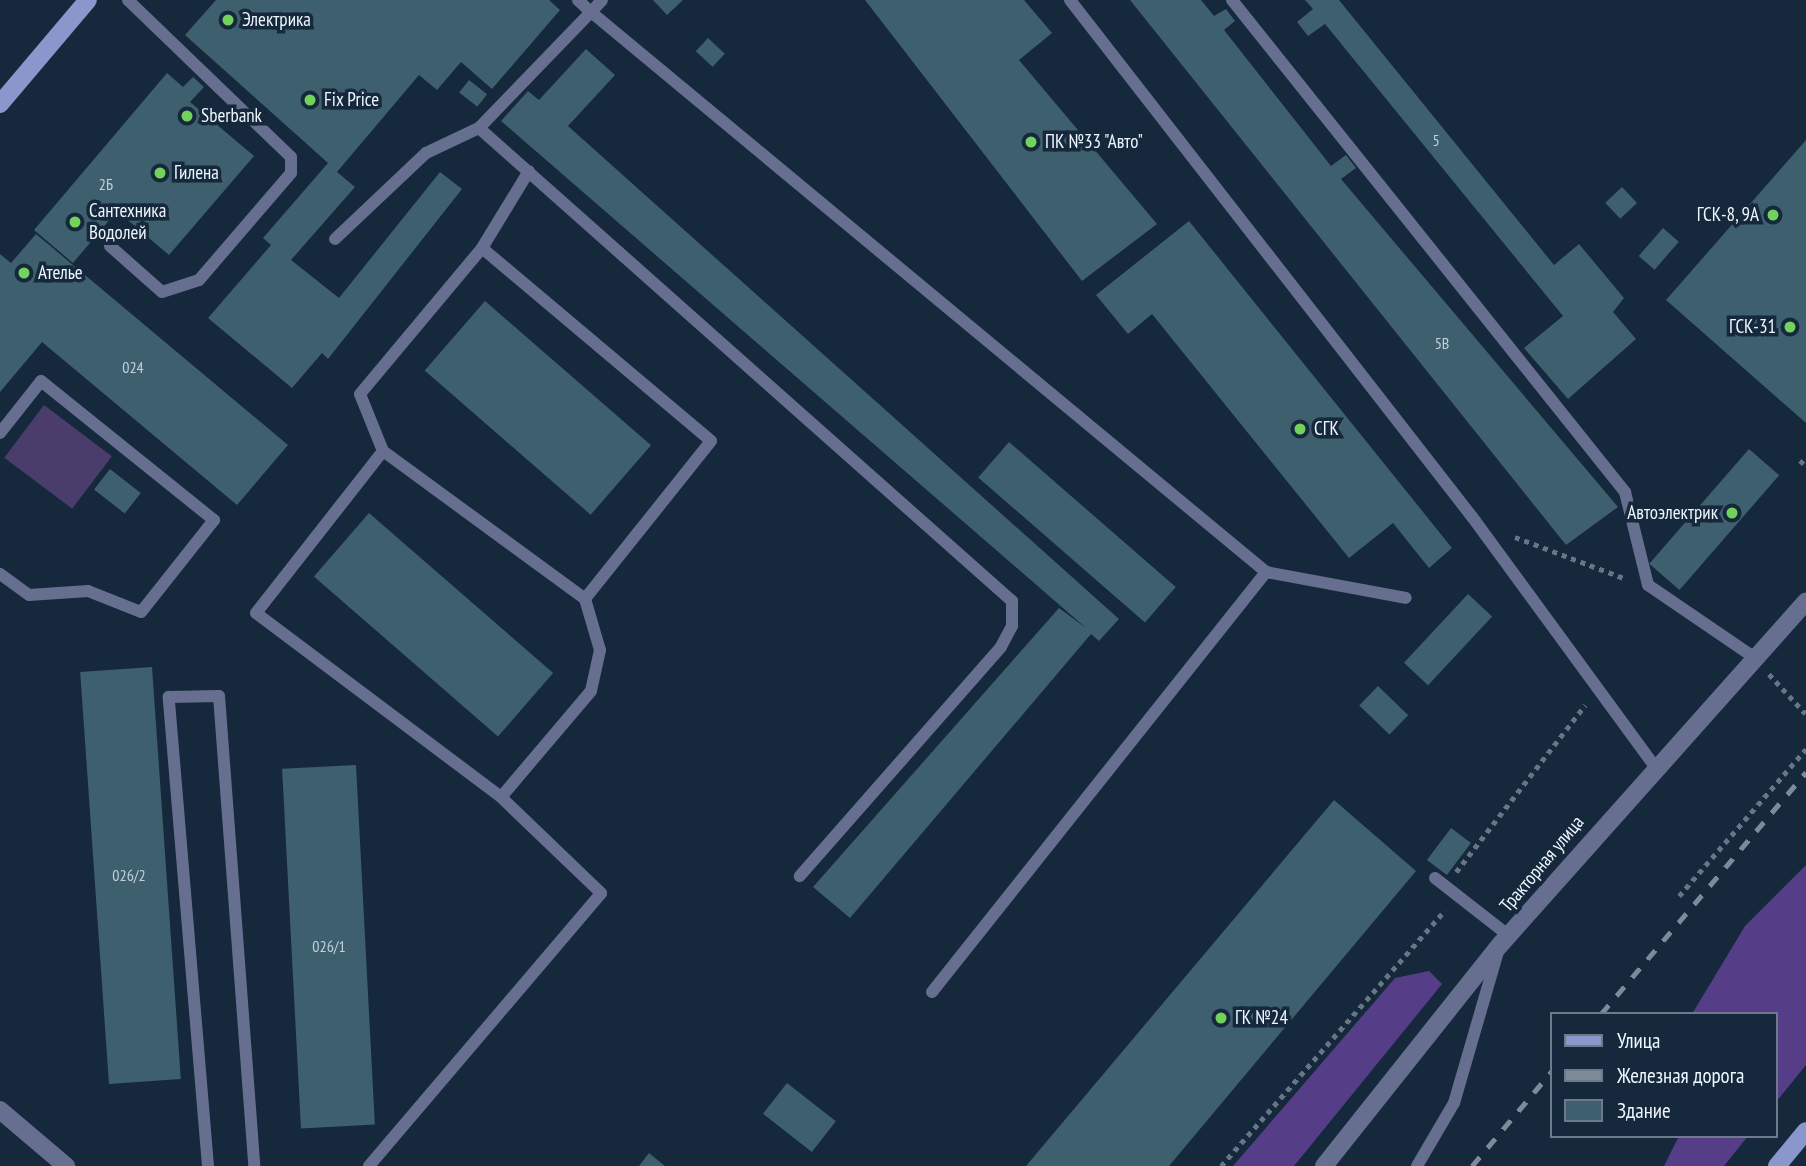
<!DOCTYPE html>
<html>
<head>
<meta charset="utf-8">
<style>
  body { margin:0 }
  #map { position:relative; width:1806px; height:1166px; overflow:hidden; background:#15283c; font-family:"PT Sans Narrow",sans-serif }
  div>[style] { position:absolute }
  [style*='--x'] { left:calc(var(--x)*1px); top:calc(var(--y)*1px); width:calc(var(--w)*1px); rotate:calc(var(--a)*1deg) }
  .green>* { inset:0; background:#4a3c6b; transform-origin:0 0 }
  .forest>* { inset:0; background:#553d87 }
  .building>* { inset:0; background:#3e5f6e; transform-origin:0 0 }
  .path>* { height:4.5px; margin-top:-2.25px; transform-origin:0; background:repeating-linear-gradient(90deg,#677686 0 5px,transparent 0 10px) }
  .service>* { height:12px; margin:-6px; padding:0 6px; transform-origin:6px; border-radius:6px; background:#666f90 }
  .minor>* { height:18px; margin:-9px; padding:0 9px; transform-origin:9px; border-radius:9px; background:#666f90 }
  .secondary>* { height:18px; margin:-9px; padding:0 9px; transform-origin:9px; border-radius:9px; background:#8a97cd }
  .rail>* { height:5px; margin-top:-2.5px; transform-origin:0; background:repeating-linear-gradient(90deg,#7d8b99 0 12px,transparent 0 24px) }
  .dots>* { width:19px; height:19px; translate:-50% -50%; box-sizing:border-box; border:4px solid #15283c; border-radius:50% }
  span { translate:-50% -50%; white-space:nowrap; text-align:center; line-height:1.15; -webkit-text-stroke:7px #15283c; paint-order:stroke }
  .number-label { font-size:16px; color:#c2d0da }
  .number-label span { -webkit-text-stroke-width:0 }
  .poi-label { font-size:19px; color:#eef6fe }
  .left { translate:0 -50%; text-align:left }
  .right { translate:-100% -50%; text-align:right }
  .street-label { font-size:19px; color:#eef6fe }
  .legend { position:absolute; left:1550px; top:1012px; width:228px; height:126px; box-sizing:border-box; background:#15283c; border:2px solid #6c7a8a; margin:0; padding:9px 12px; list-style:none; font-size:21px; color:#eef6fe }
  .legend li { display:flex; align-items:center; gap:14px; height:35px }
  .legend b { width:35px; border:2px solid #6c7a8a }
</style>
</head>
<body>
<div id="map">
  <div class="green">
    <div style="left:44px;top:405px;width:85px;height:66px;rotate:37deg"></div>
  </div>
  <div class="forest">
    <div style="clip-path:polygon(1806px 865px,1806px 1065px,1776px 1102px,1776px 1014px,1692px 1014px,1745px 926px)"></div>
    <div style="clip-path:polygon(1429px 971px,1442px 984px,1294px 1166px,1233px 1166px,1395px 978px)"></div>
    <div style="clip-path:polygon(1679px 1136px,1748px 1136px,1724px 1166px,1664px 1166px)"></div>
  </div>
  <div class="building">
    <div style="clip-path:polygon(216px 0,549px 0,560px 10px,492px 89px,461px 62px,437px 90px,419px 75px,337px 172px,355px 187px,291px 260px,339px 298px,440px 172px,462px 189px,328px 359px,322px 353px,292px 388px,208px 318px,271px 245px,263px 238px,328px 163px,185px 35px)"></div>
    <div style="clip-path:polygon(653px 0,683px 0,667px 15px)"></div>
    <div style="clip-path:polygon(865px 0,1024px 0,1052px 33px,1019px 60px,1157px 224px,1082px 281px)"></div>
    <div style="clip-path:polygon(1130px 0,1201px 0,1214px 16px,1226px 9px,1235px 21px,1224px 30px,1331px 166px,1346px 155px,1356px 168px,1341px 179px,1618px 507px,1566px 545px)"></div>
    <div style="clip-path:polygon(1305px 0,1339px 0,1554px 265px,1579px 244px,1624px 298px,1613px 312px,1636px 339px,1568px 399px,1524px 348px,1563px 316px,1325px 24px,1308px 36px,1297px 22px,1313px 9px)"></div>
    <div style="left:708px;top:38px;width:23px;height:18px;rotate:43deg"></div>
    <div style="clip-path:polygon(586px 49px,615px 75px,568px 126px,1119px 619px,1099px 641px,1091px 634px,850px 918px,813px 887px,1059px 608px,1086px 628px,501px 121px,528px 91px,539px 100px)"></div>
    <div style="clip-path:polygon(167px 73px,183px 87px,193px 77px,204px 87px,190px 102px,254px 156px,169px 255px,117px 211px,73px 263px,34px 230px)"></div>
    <div style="left:469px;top:80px;width:23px;height:16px;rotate:38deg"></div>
    <div style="clip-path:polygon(1806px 140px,1806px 423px,1666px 300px)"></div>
    <div style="left:1622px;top:187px;width:22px;height:23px;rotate:47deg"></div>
    <div style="clip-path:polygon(1189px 221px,1452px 548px,1429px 568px,1393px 523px,1349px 558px,1152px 314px,1128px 334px,1096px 295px)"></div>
    <div style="left:1663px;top:228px;width:21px;height:37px;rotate:41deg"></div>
    <div style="clip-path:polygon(36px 234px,288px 445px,237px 505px,42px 342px,0 392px,0 254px,11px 263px)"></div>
    <div style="left:485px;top:301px;width:220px;height:92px;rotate:41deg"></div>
    <div style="left:1009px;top:442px;width:221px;height:47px;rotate:41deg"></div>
    <div style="left:1749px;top:449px;width:40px;height:152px;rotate:41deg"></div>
    <div style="left:110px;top:469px;width:39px;height:26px;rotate:38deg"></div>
    <div style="left:369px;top:513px;width:244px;height:84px;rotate:41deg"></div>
    <div style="left:1468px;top:594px;width:33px;height:94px;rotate:43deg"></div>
    <div style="left:152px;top:667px;width:413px;height:72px;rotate:86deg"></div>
    <div style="left:1378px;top:686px;width:42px;height:27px;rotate:44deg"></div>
    <div style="left:356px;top:765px;width:360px;height:74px;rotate:87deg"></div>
    <div style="clip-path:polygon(1334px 800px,1416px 871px,1169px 1166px,1026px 1166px)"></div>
    <div style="left:1451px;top:828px;width:25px;height:40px;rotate:37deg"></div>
    <div style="left:787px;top:1083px;width:62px;height:39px;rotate:38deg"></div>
    <div style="clip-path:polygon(649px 1153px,665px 1166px,639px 1166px)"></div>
  </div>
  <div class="path">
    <div style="--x:1800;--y:464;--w:9;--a:-49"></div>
    <div style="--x:1515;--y:537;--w:116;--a:20.6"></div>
    <div style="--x:1769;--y:674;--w:54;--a:47.2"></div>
    <div style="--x:1456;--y:872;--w:211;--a:-52.3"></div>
    <div style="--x:1679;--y:896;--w:194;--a:-49.2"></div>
    <div style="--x:1221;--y:1166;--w:340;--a:-48.8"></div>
  </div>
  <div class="service">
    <div style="--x:578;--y:0;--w:18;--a:43"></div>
    <div style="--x:591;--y:12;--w:16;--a:-47"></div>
    <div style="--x:1070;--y:0;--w:656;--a:52.12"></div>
    <div style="--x:1473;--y:518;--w:306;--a:53.8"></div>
    <div style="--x:1232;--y:0;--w:630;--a:51.38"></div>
    <div style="--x:1625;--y:492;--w:96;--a:76.1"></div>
    <div style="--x:1648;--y:585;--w:130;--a:34.3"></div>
    <div style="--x:479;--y:128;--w:713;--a:41.59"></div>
    <div style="--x:1012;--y:601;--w:25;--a:90"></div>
    <div style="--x:1012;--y:626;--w:24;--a:118"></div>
    <div style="--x:1001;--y:647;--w:305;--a:131.3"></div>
    <div style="--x:335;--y:239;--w:125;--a:-43.4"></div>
    <div style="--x:426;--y:153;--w:59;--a:-25.3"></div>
    <div style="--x:479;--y:128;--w:161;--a:-46"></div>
    <div style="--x:591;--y:12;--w:877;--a:39.68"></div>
    <div style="--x:1266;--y:572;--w:142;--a:10.5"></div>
    <div style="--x:110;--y:246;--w:69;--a:41.5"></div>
    <div style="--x:162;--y:292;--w:39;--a:-18"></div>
    <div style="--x:199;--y:280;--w:141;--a:-49.3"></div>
    <div style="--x:291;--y:173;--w:16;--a:-90"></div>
    <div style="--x:291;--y:157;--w:226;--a:-136.1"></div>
    <div style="--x:482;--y:248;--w:90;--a:-58.6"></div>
    <div style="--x:0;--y:433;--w:66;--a:-51.7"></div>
    <div style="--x:41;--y:381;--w:222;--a:38.8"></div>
    <div style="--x:214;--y:520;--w:117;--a:128.4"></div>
    <div style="--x:141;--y:612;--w:57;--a:-158.4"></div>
    <div style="--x:88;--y:591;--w:59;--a:176.1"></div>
    <div style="--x:29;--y:595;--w:36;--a:-144"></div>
    <div style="--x:383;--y:451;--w:61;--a:-112"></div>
    <div style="--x:360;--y:394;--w:190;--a:-50.1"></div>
    <div style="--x:482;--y:248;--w:299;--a:40.1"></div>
    <div style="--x:711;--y:441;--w:202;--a:128.6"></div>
    <div style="--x:1435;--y:878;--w:93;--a:38"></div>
    <div style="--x:932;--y:992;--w:537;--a:-51.51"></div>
    <div style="--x:208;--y:1166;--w:471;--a:-94.8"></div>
    <div style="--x:169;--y:697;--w:50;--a:-1.1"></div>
    <div style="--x:219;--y:696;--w:471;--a:85.7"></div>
    <div style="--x:369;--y:1166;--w:358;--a:-49.6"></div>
    <div style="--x:601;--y:893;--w:139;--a:-136.2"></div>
    <div style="--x:501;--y:797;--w:306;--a:-143.1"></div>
    <div style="--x:256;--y:613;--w:206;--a:-51.9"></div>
    <div style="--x:383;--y:451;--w:250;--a:36.2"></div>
    <div style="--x:585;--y:599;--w:53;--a:73.6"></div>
    <div style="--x:600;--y:650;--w:42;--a:102.4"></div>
    <div style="--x:591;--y:691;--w:139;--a:130.3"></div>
    <div style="--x:1417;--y:1166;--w:73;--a:-59.6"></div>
    <div style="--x:1454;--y:1103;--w:157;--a:-73.8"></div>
  </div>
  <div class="minor">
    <div style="--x:0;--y:1110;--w:87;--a:40.3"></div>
    <div style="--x:1324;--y:1166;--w:283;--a:-51.5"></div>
    <div style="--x:1500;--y:945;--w:460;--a:-48.3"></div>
  </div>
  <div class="secondary">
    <div style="--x:0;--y:104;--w:136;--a:-49.8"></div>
    <div style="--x:1777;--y:1166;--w:45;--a:-50.4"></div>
  </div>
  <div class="rail">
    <div style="--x:1601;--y:1014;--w:317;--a:-49.7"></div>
    <div style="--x:1472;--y:1166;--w:124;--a:-49.9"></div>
  </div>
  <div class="dots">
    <div style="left:228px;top:20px;background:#73d25c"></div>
    <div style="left:310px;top:100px;background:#73d25c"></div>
    <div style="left:187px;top:116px;background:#73d25c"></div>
    <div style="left:1031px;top:142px;background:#73d25c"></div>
    <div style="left:160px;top:173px;background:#73d25c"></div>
    <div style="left:1773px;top:215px;background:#73d25c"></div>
    <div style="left:75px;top:222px;background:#73d25c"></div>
    <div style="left:24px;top:273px;background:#73d25c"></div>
    <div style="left:1790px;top:327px;background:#73d25c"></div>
    <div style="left:1300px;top:429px;background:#73d25c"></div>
    <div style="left:1732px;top:513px;background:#73d25c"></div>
    <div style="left:1221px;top:1018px;background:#73d25c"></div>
  </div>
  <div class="number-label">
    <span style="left:1436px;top:140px">5</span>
    <span style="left:106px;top:184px">2Б</span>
    <span style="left:1442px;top:343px">5В</span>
    <span style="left:133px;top:367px">024</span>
    <span style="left:129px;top:875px">026/2</span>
    <span style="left:329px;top:946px">026/1</span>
  </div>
  <div class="poi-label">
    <span class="left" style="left:242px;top:20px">Электрика</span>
    <span class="left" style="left:324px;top:100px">Fix Price</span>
    <span class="left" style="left:201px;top:116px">Sberbank</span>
    <span class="left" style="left:1045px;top:142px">ПК №33 "Авто"</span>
    <span class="left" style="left:174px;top:173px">Гилена</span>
    <span class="left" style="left:89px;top:222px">Сантехника<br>Водолей</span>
    <span class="right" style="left:1759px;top:215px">ГСК-8, 9А</span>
    <span class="left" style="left:38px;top:273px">Ателье</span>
    <span class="right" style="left:1776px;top:327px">ГСК-31</span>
    <span class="left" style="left:1314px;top:429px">СГК</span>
    <span class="right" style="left:1718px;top:513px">Автоэлектрик</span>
    <span class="left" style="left:1235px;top:1018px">ГК №24</span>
  </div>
  <div class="street-label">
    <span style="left:1542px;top:864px;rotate:-50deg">Тракторная улица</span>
  </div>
  <ul class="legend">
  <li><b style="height:9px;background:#8a97cd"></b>Улица</li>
  <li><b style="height:9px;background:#7d8b99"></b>Железная дорога</li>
  <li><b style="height:19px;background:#3e5f6e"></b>Здание</li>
  </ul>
</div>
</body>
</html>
